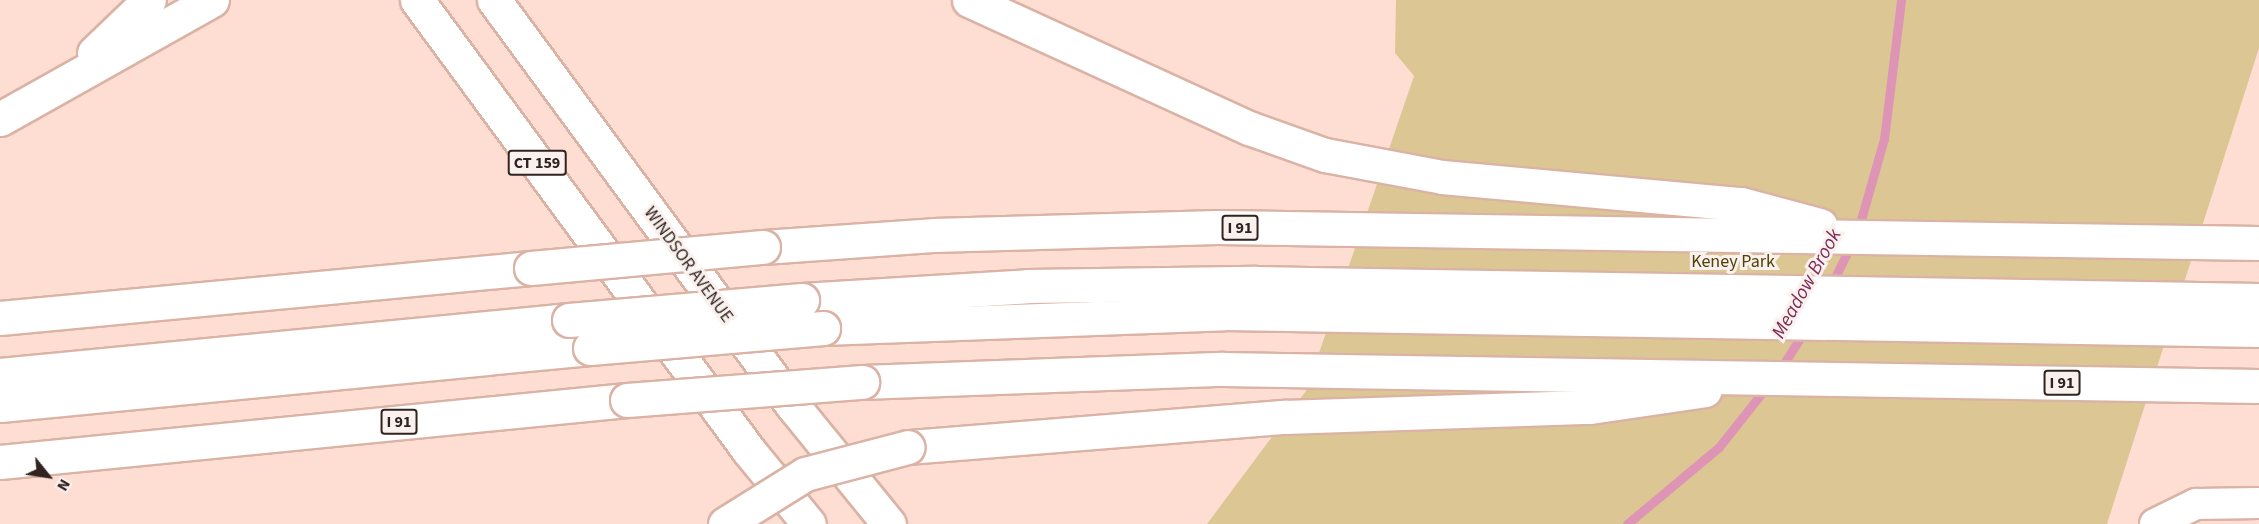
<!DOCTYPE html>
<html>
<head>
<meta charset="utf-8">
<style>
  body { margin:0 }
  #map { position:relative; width:2259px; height:524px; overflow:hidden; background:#feded3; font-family:"Source Sans 3",sans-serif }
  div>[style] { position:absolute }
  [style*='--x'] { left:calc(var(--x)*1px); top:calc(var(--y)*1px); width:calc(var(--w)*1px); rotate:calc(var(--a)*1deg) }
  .green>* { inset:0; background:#dcc694 }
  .stream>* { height:9px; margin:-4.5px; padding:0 4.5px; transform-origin:4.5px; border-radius:4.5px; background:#de95b5 }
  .roads { filter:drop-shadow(2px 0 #dab3a5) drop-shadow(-2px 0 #dab3a5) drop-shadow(0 2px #dab3a5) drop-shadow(0 -2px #dab3a5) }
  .minor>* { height:30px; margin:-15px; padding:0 15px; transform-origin:15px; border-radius:15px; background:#fff }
  .primary>* { height:33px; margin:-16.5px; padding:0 16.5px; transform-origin:16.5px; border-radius:16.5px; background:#fff }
  .motorway>* { height:33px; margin:-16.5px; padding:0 16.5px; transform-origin:16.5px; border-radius:16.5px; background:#fff }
  .bridges { filter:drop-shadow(2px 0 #dab3a5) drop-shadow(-2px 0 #dab3a5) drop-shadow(0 2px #dab3a5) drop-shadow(0 -2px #dab3a5) }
  .motorway-bridge>* { height:33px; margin:-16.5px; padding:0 16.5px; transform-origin:16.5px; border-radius:16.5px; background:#fff }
  span { translate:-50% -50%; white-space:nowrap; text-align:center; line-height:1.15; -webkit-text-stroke:6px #f9f1ee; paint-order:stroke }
  .shield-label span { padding:2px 4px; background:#f9f1ee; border:2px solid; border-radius:4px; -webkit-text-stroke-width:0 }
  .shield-label { font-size:16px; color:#32231e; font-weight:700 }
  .park-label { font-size:18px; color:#544004 }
  .street-label { font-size:18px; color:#32231e }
  .water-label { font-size:20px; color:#802b57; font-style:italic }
  .north { position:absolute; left:18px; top:446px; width:60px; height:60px; -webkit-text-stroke:4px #f9f1ee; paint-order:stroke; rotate:120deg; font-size:16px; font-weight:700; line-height:24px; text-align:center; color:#32231e }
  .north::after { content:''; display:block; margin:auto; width:21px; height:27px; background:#32231e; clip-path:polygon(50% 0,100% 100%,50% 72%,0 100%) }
</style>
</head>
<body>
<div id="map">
  <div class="green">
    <div style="clip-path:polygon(1396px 0,2259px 0,2259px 48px,2107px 524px,1207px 524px,1306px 391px,1414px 76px,1395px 53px)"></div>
  </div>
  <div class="stream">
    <div style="--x:1858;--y:230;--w:95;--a:-74.1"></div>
    <div style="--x:1884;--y:139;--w:140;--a:-83"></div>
    <div style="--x:1831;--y:286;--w:49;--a:-64.5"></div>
    <div style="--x:1779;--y:371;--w:50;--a:-57.3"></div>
    <div style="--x:1627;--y:524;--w:120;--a:-39.9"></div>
    <div style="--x:1719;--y:447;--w:80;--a:-51.6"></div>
  </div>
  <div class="roads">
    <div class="minor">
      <div style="--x:2155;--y:524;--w:46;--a:-26"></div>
      <div style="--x:2196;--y:504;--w:63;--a:-0.9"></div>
    </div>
    <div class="primary">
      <div style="--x:417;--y:0;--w:560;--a:53.64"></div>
      <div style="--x:749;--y:451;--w:94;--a:50.6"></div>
      <div style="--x:494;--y:0;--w:504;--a:53.63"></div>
      <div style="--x:793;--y:406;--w:152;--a:50.9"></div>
    </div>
    <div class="motorway">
      <div style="--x:969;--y:0;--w:308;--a:24.6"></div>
      <div style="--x:1249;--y:128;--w:81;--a:19.6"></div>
      <div style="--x:1325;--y:155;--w:119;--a:10.6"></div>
      <div style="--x:1442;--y:177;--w:300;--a:5.2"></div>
      <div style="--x:1741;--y:204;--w:82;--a:14.9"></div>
      <div style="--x:94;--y:53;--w:76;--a:-43.9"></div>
      <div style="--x:0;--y:119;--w:243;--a:-29.3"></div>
      <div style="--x:763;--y:247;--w:170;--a:-4"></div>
      <div style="--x:933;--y:235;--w:284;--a:-1.6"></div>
      <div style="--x:1217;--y:227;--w:1042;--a:0.88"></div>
      <div style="--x:802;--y:300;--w:226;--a:-3.5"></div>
      <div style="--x:1028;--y:286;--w:227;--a:-0.8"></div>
      <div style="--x:1255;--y:283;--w:1004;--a:0.97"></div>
      <div style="--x:0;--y:318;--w:533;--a:-5.38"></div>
      <div style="--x:823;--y:328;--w:402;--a:-2.1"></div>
      <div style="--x:1225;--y:313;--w:1034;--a:0.94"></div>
      <div style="--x:0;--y:375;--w:572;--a:-5.52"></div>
      <div style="--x:862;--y:382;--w:361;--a:-2.1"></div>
      <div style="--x:1223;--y:369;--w:1036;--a:0.94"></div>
      <div style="--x:0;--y:405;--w:593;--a:-5.52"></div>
      <div style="--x:908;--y:447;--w:377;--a:-4.6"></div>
      <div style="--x:1284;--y:417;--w:306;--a:-1.9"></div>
      <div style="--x:1590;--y:407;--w:116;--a:-8.4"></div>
      <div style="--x:0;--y:462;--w:630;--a:-5.65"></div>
    </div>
  </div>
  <div class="bridges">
    <div class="motorway-bridge">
      <div style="--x:531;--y:268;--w:233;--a:-5.2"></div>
      <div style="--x:569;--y:320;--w:234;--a:-4.9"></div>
      <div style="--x:590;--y:348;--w:234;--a:-4.9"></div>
      <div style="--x:627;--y:400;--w:236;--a:-4.4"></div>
      <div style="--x:725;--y:524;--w:94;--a:-32"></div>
      <div style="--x:805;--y:474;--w:106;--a:-14.7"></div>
    </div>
  </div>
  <div class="shield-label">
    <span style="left:537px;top:163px">CT 159</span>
    <span style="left:1240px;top:228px">I 91</span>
    <span style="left:2062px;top:383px">I 91</span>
    <span style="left:399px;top:422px">I 91</span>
  </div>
  <div class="park-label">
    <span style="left:1733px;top:262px">Keney Park</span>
  </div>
  <div class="street-label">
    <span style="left:688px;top:265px;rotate:54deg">WINDSOR AVENUE</span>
  </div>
  <div class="water-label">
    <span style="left:1807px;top:284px;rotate:-61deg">Meadow Brook</span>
  </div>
  <div class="north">N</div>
</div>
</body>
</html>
